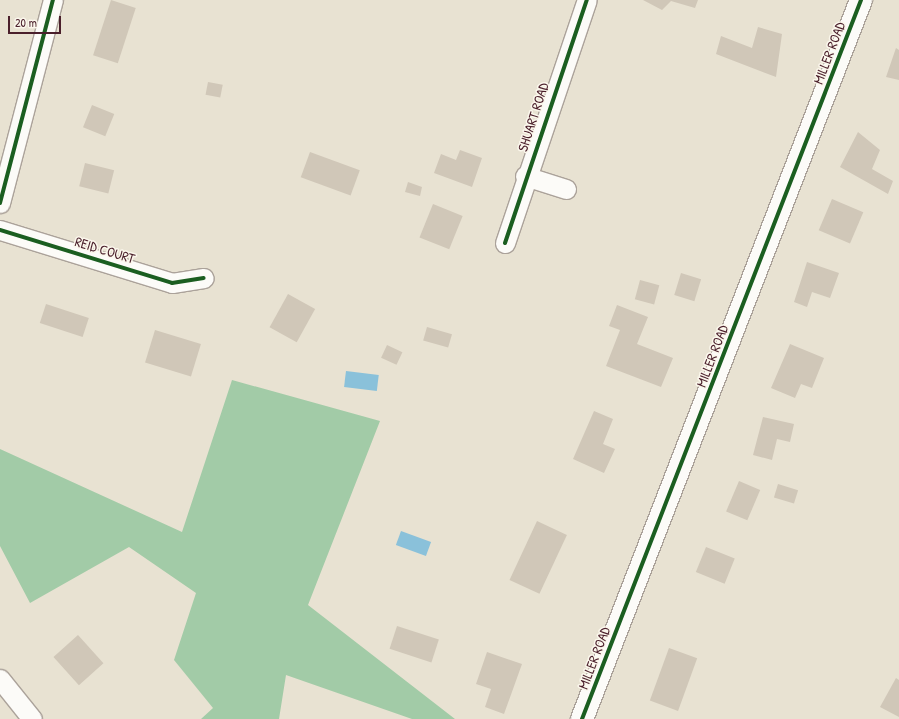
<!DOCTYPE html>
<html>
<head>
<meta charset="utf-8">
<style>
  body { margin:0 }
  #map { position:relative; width:899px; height:719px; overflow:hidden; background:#e8e2d2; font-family:"Patrick Hand",sans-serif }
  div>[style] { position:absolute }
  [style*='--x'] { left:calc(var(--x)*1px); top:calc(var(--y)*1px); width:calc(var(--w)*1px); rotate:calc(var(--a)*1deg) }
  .forest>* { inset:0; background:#a2cba7 }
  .water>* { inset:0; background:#8ac1da; transform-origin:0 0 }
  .building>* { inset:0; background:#d0c7b8; transform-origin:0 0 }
  .roads { filter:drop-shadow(1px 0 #aba29a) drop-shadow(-1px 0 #aba29a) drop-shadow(0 1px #aba29a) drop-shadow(0 -1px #aba29a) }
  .minor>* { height:19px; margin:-9.5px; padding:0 9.5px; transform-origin:9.5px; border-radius:9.5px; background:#fcfbf8 }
  .tertiary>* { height:22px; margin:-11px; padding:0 11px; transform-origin:11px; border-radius:11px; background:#fcfbf8 }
  .cycleway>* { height:4px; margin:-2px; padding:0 2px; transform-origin:2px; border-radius:2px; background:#1b5e20 }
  span { translate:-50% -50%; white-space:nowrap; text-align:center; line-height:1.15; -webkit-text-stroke:3px #fbf7ec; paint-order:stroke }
  .street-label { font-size:14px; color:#4a1f2b }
  .scale { position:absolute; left:8px; top:16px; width:53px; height:18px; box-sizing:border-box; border:2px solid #4a1f2b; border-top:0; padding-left:5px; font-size:12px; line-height:14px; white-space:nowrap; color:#4a1f2b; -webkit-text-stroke:3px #fbf7ec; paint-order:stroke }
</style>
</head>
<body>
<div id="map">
  <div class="forest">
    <div style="clip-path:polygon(232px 380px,380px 421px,308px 605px,455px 719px,412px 719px,286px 675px,279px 719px,201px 719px,213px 708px,174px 660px,196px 593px,129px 547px,30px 603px,0 546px,0 449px,182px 532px)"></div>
  </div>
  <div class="water">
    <div style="left:346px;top:371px;width:33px;height:16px;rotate:7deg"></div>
    <div style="left:401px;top:531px;width:32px;height:15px;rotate:20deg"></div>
  </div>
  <div class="building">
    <div style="left:111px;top:0;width:26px;height:58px;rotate:18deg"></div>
    <div style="clip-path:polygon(643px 0,698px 0,695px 8px,671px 1px,662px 10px)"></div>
    <div style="clip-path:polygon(758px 27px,782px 34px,776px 77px,716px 54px,721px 36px,752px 48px)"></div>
    <div style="clip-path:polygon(896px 48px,899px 50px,899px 80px,886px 77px)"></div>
    <div style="left:208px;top:82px;width:15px;height:13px;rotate:11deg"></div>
    <div style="left:92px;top:105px;width:24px;height:24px;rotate:22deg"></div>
    <div style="clip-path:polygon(858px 132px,880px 150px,872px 169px,893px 181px,888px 194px,840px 167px)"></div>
    <div style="clip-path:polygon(460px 150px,482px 158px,472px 187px,434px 173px,441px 154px,456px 160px)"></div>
    <div style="left:310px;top:152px;width:53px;height:27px;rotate:20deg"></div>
    <div style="left:85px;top:163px;width:30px;height:24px;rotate:14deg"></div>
    <div style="clip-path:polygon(408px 182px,422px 187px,420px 196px,405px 192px)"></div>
    <div style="left:832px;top:199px;width:34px;height:34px;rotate:23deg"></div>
    <div style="left:433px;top:204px;width:32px;height:36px;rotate:22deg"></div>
    <div style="clip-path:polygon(807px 262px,839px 273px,830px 298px,812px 292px,807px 307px,794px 302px)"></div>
    <div style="left:681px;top:273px;width:21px;height:23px;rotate:17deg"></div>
    <div style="left:640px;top:280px;width:20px;height:20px;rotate:15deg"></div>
    <div style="left:288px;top:294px;width:31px;height:38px;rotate:29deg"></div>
    <div style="left:46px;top:304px;width:45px;height:20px;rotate:18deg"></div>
    <div style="clip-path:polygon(617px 305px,648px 317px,637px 344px,673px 358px,661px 387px,606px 366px,620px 330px,609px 326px)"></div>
    <div style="left:427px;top:327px;width:26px;height:14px;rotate:16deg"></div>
    <div style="left:155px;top:330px;width:48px;height:34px;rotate:17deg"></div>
    <div style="clip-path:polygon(790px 344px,824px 358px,812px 388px,801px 384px,795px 398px,771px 388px)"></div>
    <div style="left:387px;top:345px;width:17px;height:14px;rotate:25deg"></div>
    <div style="clip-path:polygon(594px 411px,613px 419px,603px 444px,615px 449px,604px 473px,573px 459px)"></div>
    <div style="clip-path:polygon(763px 417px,794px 424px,790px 442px,777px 439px,772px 460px,753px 455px)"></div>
    <div style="left:739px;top:481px;width:23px;height:33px;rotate:23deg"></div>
    <div style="left:778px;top:484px;width:21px;height:14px;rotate:17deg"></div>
    <div style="left:537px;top:521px;width:33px;height:65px;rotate:25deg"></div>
    <div style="left:706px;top:547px;width:31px;height:27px;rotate:22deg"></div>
    <div style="left:397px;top:626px;width:44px;height:24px;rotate:18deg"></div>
    <div style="left:78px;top:635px;width:38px;height:33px;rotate:48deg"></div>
    <div style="left:669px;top:648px;width:30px;height:56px;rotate:20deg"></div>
    <div style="clip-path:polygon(487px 652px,522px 664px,504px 714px,485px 707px,491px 689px,476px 684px)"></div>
    <div style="clip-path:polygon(896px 678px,899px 680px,899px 717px,880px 707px)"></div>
  </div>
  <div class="roads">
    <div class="minor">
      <div style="--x:525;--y:176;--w:43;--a:17.6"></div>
      <div style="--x:0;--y:203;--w:210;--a:-75.4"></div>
      <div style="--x:0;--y:230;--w:180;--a:17.1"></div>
      <div style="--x:172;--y:283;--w:32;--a:-9"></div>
      <div style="--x:505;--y:243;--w:256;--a:-71.4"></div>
      <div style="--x:0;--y:679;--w:51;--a:51.3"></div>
    </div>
    <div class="tertiary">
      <div style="--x:582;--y:719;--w:771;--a:-68.79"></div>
    </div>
  </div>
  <div class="cycleway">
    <div style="--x:0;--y:203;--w:210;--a:-75.4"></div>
    <div style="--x:0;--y:230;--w:180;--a:17.1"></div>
    <div style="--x:172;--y:283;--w:32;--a:-9"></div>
    <div style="--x:505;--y:243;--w:256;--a:-71.4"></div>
    <div style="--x:582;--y:719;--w:771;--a:-68.79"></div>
  </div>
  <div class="street-label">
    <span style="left:829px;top:53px;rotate:-69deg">MILLER ROAD</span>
    <span style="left:533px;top:117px;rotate:-72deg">SHUART ROAD</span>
    <span style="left:105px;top:250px;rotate:17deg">REID COURT</span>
    <span style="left:712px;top:356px;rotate:-69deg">MILLER ROAD</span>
    <span style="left:594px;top:658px;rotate:-69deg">MILLER ROAD</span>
  </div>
  <div class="scale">20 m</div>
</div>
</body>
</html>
